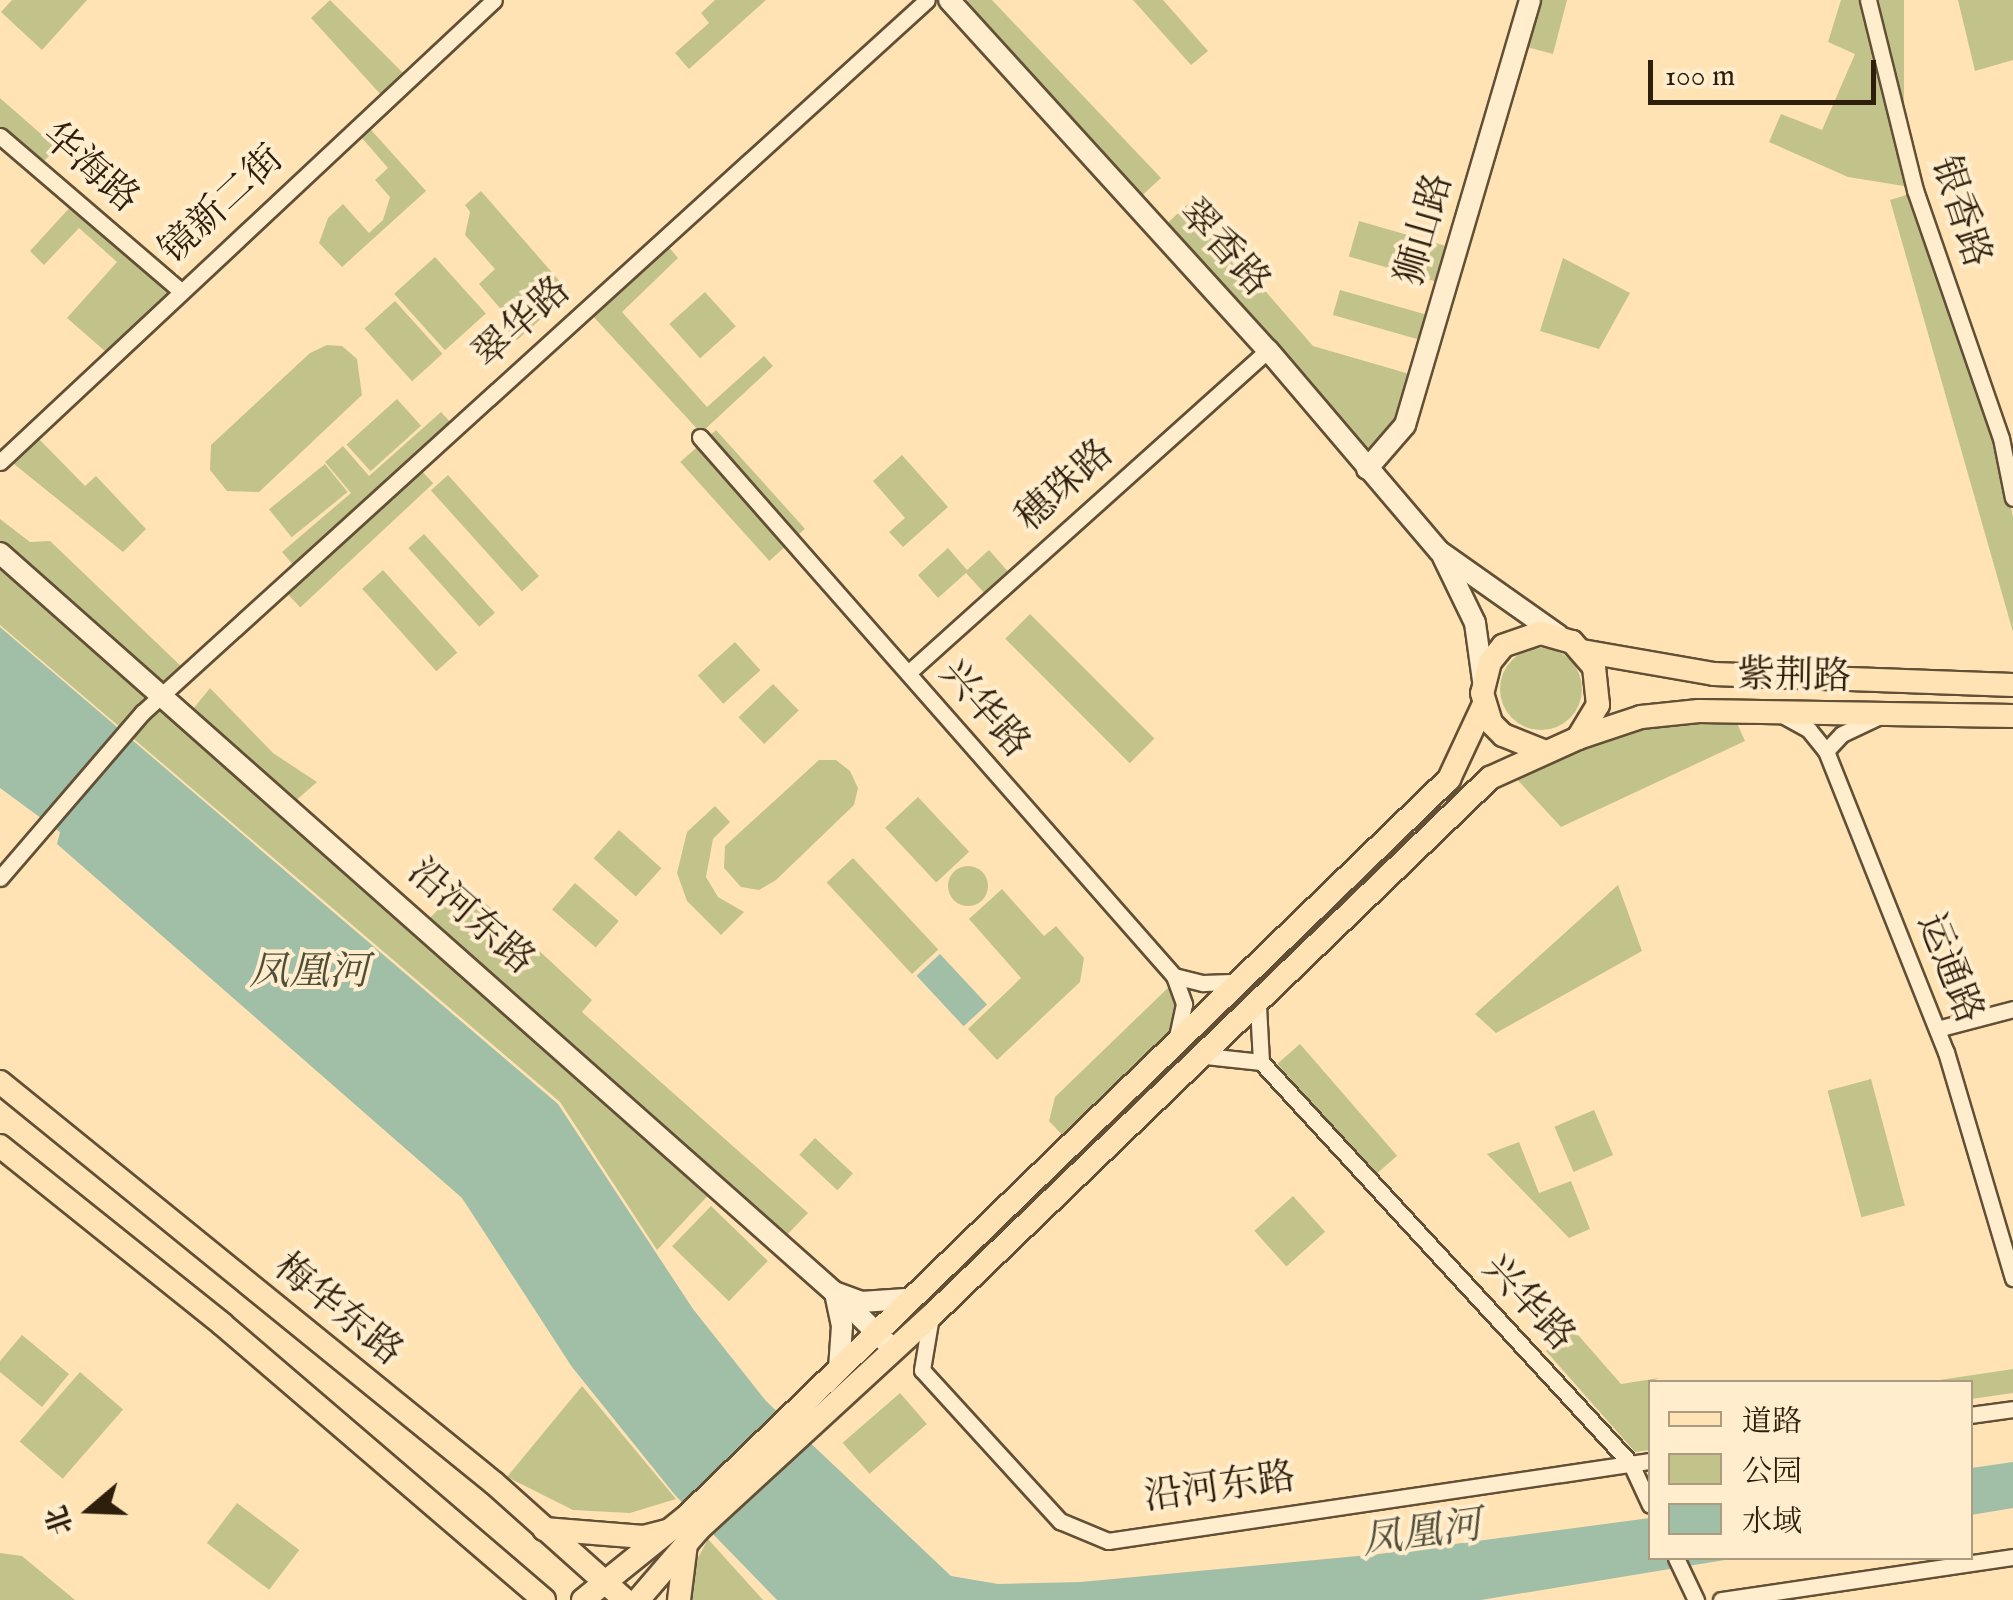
<!DOCTYPE html>
<html>
<head>
<meta charset="utf-8">
<style>
  body { margin:0 }
  #map { position:relative; width:2013px; height:1600px; overflow:hidden; background:#ffe3b4; font-family:"IM FELL English","Noto Serif SC",serif }
  div>[style] { position:absolute }
  [style*='--x'] { left:calc(var(--x)*1px); top:calc(var(--y)*1px); width:calc(var(--w)*1px); rotate:calc(var(--a)*1deg) }
  .green>* { inset:0; background:#c2c38b; transform-origin:0 0 }
  .round { border-radius:50% }
  .water>* { inset:0; background:#a1bfa7; transform-origin:0 0 }
  .roads { filter:drop-shadow(2px 0 #625036) drop-shadow(-2px 0 #625036) drop-shadow(0 2px #625036) drop-shadow(0 -2px #625036) }
  .street>* { height:15px; margin:-7.5px; padding:0 7.5px; transform-origin:7.5px; border-radius:7.5px; background:#ffedce }
  .secondary>* { height:20px; margin:-10px; padding:0 10px; transform-origin:10px; border-radius:10px; background:#ffedce }
  .primary>* { height:22px; margin:-11px; padding:0 11px; transform-origin:11px; border-radius:11px; background:#ffe3b4 }
  span { translate:-50% -50%; white-space:nowrap; text-align:center; line-height:1.15; -webkit-text-stroke:8px #ffedce; paint-order:stroke }
  .street-label { font-size:38px; color:#2d1f0c }
  .water-label { font-size:40px; color:#504f3a; font-style:italic }
  .legend { position:absolute; left:1648px; top:1380px; width:325px; height:180px; box-sizing:border-box; background:#ffedce; border:2px solid #ab9b80; margin:0; padding:12px 18px; list-style:none; font-size:30px; color:#2d1f0c }
  .legend li { display:flex; align-items:center; gap:20px; height:50px }
  .legend b { width:50px; border:2px solid #ab9b80 }
  .north { position:absolute; left:40px; top:1460px; width:100px; height:100px; -webkit-text-stroke:8px #ffedce; paint-order:stroke; rotate:251deg; font-size:28px; font-weight:700; line-height:40px; text-align:center; color:#2d1f0c }
  .north::after { content:''; display:block; margin:auto; width:35px; height:45px; background:#2d1f0c; clip-path:polygon(50% 0,100% 100%,50% 72%,0 100%) }
  .scale { position:absolute; left:1648px; top:60px; width:228px; height:45px; box-sizing:border-box; border:5px solid #2d1f0c; border-top:0; padding-left:12px; font-size:30px; line-height:35px; white-space:nowrap; color:#2d1f0c; -webkit-text-stroke:8px #ffedce; paint-order:stroke }
</style>
</head>
<body>
<div id="map">
  <div class="green">
    <div style="clip-path:polygon(12px 0,87px 0,42px 50px,1px 12px)"></div>
    <div style="clip-path:polygon(330px 0,405px 75px,382px 96px,311px 18px)"></div>
    <div style="clip-path:polygon(715px 0,766px 0,689px 69px,675px 53px,709px 23px,701px 13px)"></div>
    <div style="clip-path:polygon(968px 0,992px 0,1161px 178px,1137px 200px,962px 6px)"></div>
    <div style="clip-path:polygon(1133px 0,1163px 0,1208px 51px,1191px 65px)"></div>
    <div style="clip-path:polygon(1536px 0,1567px 0,1553px 54px,1523px 46px)"></div>
    <div style="clip-path:polygon(1841px 0,1862px 0,1910px 187px,1848px 177px,1769px 142px,1781px 114px,1822px 130px,1855px 54px,1828px 42px)"></div>
    <div style="left:1871px;top:0;width:33px;height:167px"></div>
    <div style="clip-path:polygon(1958px 0,2013px 0,2013px 60px,1975px 71px)"></div>
    <div style="clip-path:polygon(0 98px,57px 148px,40px 165px,0 130px)"></div>
    <div style="clip-path:polygon(364px 122px,426px 191px,342px 267px,319px 243px,328px 218px,343px 204px,369px 233px,383px 220px,390px 197px,375px 180px,388px 168px,355px 130px)"></div>
    <div style="clip-path:polygon(481px 191px,570px 293px,517px 340px,500px 321px,506px 315px,479px 284px,495px 269px,465px 235px,470px 212px,465px 205px)"></div>
    <div style="clip-path:polygon(1913px 193px,1997px 439px,2013px 517px,2013px 632px,1890px 200px)"></div>
    <div style="clip-path:polygon(1189px 203px,1313px 346px,1413px 375px,1399px 421px,1366px 460px,1161px 229px)"></div>
    <div style="clip-path:polygon(73px 204px,172px 290px,106px 352px,67px 318px,117px 262px,79px 228px,44px 265px,30px 251px)"></div>
    <div style="left:1359px;top:221px;width:96px;height:37px;rotate:16deg"></div>
    <div style="clip-path:polygon(667px 245px,678px 258px,622px 312px,707px 407px,764px 356px,773px 366px,701px 433px,590px 313px)"></div>
    <div style="left:435px;top:257px;width:76px;height:55px;rotate:48deg"></div>
    <div style="clip-path:polygon(1563px 258px,1630px 293px,1599px 349px,1540px 331px)"></div>
    <div style="left:1340px;top:290px;width:92px;height:26px;rotate:16deg"></div>
    <div style="left:705px;top:292px;width:46px;height:48px;rotate:48deg"></div>
    <div style="left:395px;top:301px;width:71px;height:41px;rotate:48deg"></div>
    <div style="clip-path:polygon(327px 345px,342px 346px,357px 359px,362px 395px,259px 492px,227px 491px,210px 470px,211px 445px,310px 353px)"></div>
    <div style="left:397px;top:399px;width:36px;height:68px;rotate:48deg"></div>
    <div style="clip-path:polygon(441px 412px,453px 425px,294px 566px,282px 552px,351px 493px,325px 462px,343px 446px,369px 476px)"></div>
    <div style="left:716px;top:430px;width:133px;height:48px;rotate:48deg"></div>
    <div style="clip-path:polygon(39px 439px,85px 486px,96px 476px,146px 529px,123px 552px,14px 464px)"></div>
    <div style="clip-path:polygon(902px 455px,948px 507px,903px 547px,889px 532px,905px 518px,873px 481px)"></div>
    <div style="left:325px;top:464px;width:36px;height:72px;rotate:51deg"></div>
    <div style="left:419px;top:468px;width:21px;height:182px;rotate:47deg"></div>
    <div style="left:448px;top:475px;width:136px;height:23px;rotate:48deg"></div>
    <div style="clip-path:polygon(0 519px,30px 542px,50px 541px,184px 669px,162px 688px,0 547px)"></div>
    <div style="left:424px;top:534px;width:106px;height:21px;rotate:48deg"></div>
    <div style="clip-path:polygon(948px 548px,967px 570px,989px 550px,1011px 575px,988px 597px,966px 573px,938px 598px,918px 575px)"></div>
    <div style="clip-path:polygon(0 555px,714px 1189px,657px 1250px,560px 1102px,0 625px)"></div>
    <div style="left:383px;top:570px;width:111px;height:28px;rotate:48deg"></div>
    <div style="left:1030px;top:614px;width:176px;height:35px;rotate:45deg"></div>
    <div style="left:735px;top:642px;width:38px;height:50px;rotate:48deg"></div>
    <div class="round" style="left:1500px;top:648px;width:82px;height:82px"></div>
    <div style="left:773px;top:684px;width:37px;height:48px;rotate:46deg"></div>
    <div style="clip-path:polygon(210px 688px,273px 753px,317px 782px,293px 803px,189px 714px)"></div>
    <div style="clip-path:polygon(1736px 721px,1745px 741px,1561px 827px,1513px 775px,1645px 727px)"></div>
    <div style="clip-path:polygon(819px 760px,836px 760px,850px 771px,858px 788px,854px 805px,776px 880px,759px 890px,741px 887px,724px 868px,725px 846px)"></div>
    <div style="left:918px;top:797px;width:75px;height:45px;rotate:47deg"></div>
    <div style="clip-path:polygon(715px 806px,730px 822px,713px 839px,706px 877px,718px 897px,744px 912px,721px 935px,687px 901px,677px 873px,687px 832px)"></div>
    <div style="left:619px;top:830px;width:57px;height:38px;rotate:42deg"></div>
    <div style="left:853px;top:858px;width:125px;height:36px;rotate:47deg"></div>
    <div class="round" style="left:948px;top:866px;width:40px;height:40px"></div>
    <div style="left:575px;top:883px;width:58px;height:35px;rotate:41deg"></div>
    <div style="clip-path:polygon(463px 884px,493px 910px,478px 929px,516px 963px,533px 945px,592px 1000px,582px 1012px,808px 1213px,783px 1239px,427px 921px)"></div>
    <div style="clip-path:polygon(1618px 885px,1642px 951px,1496px 1033px,1475px 1014px)"></div>
    <div style="clip-path:polygon(1002px 889px,1044px 936px,1056px 926px,1084px 958px,1080px 982px,997px 1060px,968px 1029px,1021px 978px,969px 919px)"></div>
    <div style="clip-path:polygon(1173px 983px,1179px 1005px,1172px 1041px,1067px 1140px,1049px 1121px,1055px 1097px)"></div>
    <div style="left:1300px;top:1044px;width:148px;height:30px;rotate:49deg"></div>
    <div style="left:1871px;top:1079px;width:131px;height:45px;rotate:75deg"></div>
    <div style="left:1594px;top:1110px;width:49px;height:43px;rotate:67deg"></div>
    <div style="left:815px;top:1138px;width:52px;height:23px;rotate:43deg"></div>
    <div style="clip-path:polygon(1519px 1142px,1539px 1193px,1571px 1181px,1590px 1229px,1569px 1238px,1487px 1154px)"></div>
    <div style="left:1293px;top:1196px;width:48px;height:52px;rotate:48deg"></div>
    <div style="left:711px;top:1206px;width:79px;height:56px;rotate:44deg"></div>
    <div style="clip-path:polygon(1572px 1328px,1621px 1384px,1659px 1378px,1650px 1382px,1650px 1450px,1635px 1452px,1546px 1351px)"></div>
    <div style="clip-path:polygon(22px 1335px,69px 1374px,42px 1407px,0 1372px,0 1361px)"></div>
    <div style="clip-path:polygon(2013px 1369px,2013px 1393px,1971px 1399px,1970px 1382px,1926px 1382px)"></div>
    <div style="left:80px;top:1372px;width:57px;height:92px;rotate:41deg"></div>
    <div style="clip-path:polygon(582px 1386px,676px 1499px,630px 1513px,573px 1510px,507px 1477px)"></div>
    <div style="left:900px;top:1393px;width:41px;height:76px;rotate:49deg"></div>
    <div style="left:237px;top:1503px;width:78px;height:50px;rotate:37deg"></div>
    <div style="clip-path:polygon(708px 1539px,763px 1600px,691px 1600px,691px 1571px)"></div>
    <div style="clip-path:polygon(0 1553px,22px 1556px,75px 1600px,0 1600px)"></div>
  </div>
  <div class="water">
    <div style="clip-path:polygon(0 627px,558px 1104px,693px 1309px,766px 1401px,951px 1576px,998px 1584px,1081px 1582px,1379px 1554px,1650px 1518px,1650px 1558px,1737px 1558px,1481px 1600px,777px 1600px,675px 1495px,572px 1367px,462px 1198px,57px 844px,60px 832px,0 788px)"></div>
    <div style="left:940px;top:954px;width:69px;height:32px;rotate:47deg"></div>
    <div style="clip-path:polygon(2013px 1462px,2013px 1508px,1971px 1515px,1971px 1468px)"></div>
  </div>
  <div class="roads">
    <div class="street">
      <div style="--x:1868;--y:0;--w:196;--a:76.1"></div>
      <div style="--x:1915;--y:190;--w:262;--a:70.9"></div>
      <div style="--x:2001;--y:438;--w:61;--a:78.7"></div>
      <div style="--x:0;--y:136;--w:238;--a:40.6"></div>
      <div style="--x:700;--y:437;--w:718;--a:48.67"></div>
      <div style="--x:1174;--y:976;--w:30;--a:14"></div>
      <div style="--x:1203;--y:983;--w:36;--a:-2"></div>
      <div style="--x:0;--y:462;--w:676;--a:-43.08"></div>
      <div style="--x:908;--y:673;--w:484;--a:-41.9"></div>
      <div style="--x:1784;--y:716;--w:29;--a:29"></div>
      <div style="--x:1809;--y:730;--w:27;--a:51"></div>
      <div style="--x:1826;--y:751;--w:324;--a:68.3"></div>
      <div style="--x:1946;--y:1052;--w:236;--a:73.5"></div>
      <div style="--x:1826;--y:751;--w:23;--a:-47"></div>
      <div style="--x:1842;--y:734;--w:42;--a:-25.3"></div>
      <div style="--x:0;--y:878;--w:218;--a:-49.3"></div>
      <div style="--x:142;--y:713;--w:1060;--a:-42.25"></div>
      <div style="--x:1174;--y:976;--w:30;--a:70"></div>
      <div style="--x:1184;--y:1004;--w:39;--a:102"></div>
      <div style="--x:1258;--y:1006;--w:56;--a:86.9"></div>
      <div style="--x:1261;--y:1062;--w:546;--a:47.37"></div>
      <div style="--x:1631;--y:1464;--w:45;--a:65.1"></div>
      <div style="--x:1937;--y:1029;--w:79;--a:-14.7"></div>
      <div style="--x:1206;--y:1056;--w:55;--a:6.2"></div>
      <div style="--x:931;--y:1316;--w:55;--a:99.5"></div>
      <div style="--x:922;--y:1370;--w:205;--a:47.6"></div>
      <div style="--x:1060;--y:1521;--w:52;--a:22.6"></div>
      <div style="--x:1108;--y:1541;--w:548;--a:-8.4"></div>
      <div style="--x:1970;--y:1415;--w:43;--a:-7.9"></div>
      <div style="--x:1676;--y:1558;--w:47;--a:64.5"></div>
      <div style="--x:1721;--y:1600;--w:295;--a:-8.4"></div>
    </div>
    <div class="secondary">
      <div style="--x:949;--y:0;--w:474;--a:47.7"></div>
      <div style="--x:1268;--y:350;--w:264;--a:49.6"></div>
      <div style="--x:1439;--y:551;--w:146;--a:35.2"></div>
      <div style="--x:1367;--y:469;--w:58;--a:-49.2"></div>
      <div style="--x:1405;--y:425;--w:443;--a:-73.6"></div>
      <div style="--x:0;--y:553;--w:1114;--a:41.54"></div>
      <div style="--x:834;--y:1292;--w:29;--a:20"></div>
      <div style="--x:861;--y:1302;--w:45;--a:-3.8"></div>
      <div style="--x:1443;--y:557;--w:73;--a:64.1"></div>
      <div style="--x:1475;--y:623;--w:59;--a:82.1"></div>
      <div style="--x:835;--y:1293;--w:34;--a:78"></div>
      <div style="--x:842;--y:1326;--w:39;--a:94"></div>
      <div style="--x:839;--y:1296;--w:67;--a:44.4"></div>
    </div>
    <div class="primary">
      <div style="--x:1582;--y:651;--w:134;--a:9.9"></div>
      <div style="--x:1714;--y:674;--w:299;--a:2.1"></div>
      <div style="--x:1578;--y:738;--w:66;--a:-18.4"></div>
      <div style="--x:1641;--y:717;--w:58;--a:-5.9"></div>
      <div style="--x:1699;--y:711;--w:314;--a:0.9"></div>
      <div style="--x:0;--y:1082;--w:636;--a:39.07"></div>
      <div style="--x:494;--y:1483;--w:176;--a:41.8"></div>
      <div style="--x:0;--y:1146;--w:285;--a:38.7"></div>
      <div style="--x:222;--y:1324;--w:424;--a:40.6"></div>
      <div style="--x:544;--y:1529;--w:100;--a:4.6"></div>
      <div style="--x:644;--y:1537;--w:23;--a:-15"></div>
      <div style="--x:583;--y:1600;--w:132;--a:-38.9"></div>
      <div style="--x:686;--y:1517;--w:1062;--a:-44.05"></div>
      <div style="--x:1449;--y:779;--w:81;--a:-65"></div>
      <div style="--x:638;--y:1600;--w:94;--a:-49.3"></div>
      <div style="--x:699;--y:1529;--w:315;--a:-42.6"></div>
      <div style="--x:931;--y:1316;--w:776;--a:-43.9"></div>
      <div style="--x:1490;--y:778;--w:97;--a:-24.4"></div>
      <div style="--x:1578;--y:738;--w:39;--a:-59"></div>
      <div style="--x:1598;--y:705;--w:38;--a:-96"></div>
      <div style="--x:1594;--y:667;--w:33;--a:-131"></div>
      <div style="--x:1572;--y:642;--w:33;--a:-164"></div>
      <div style="--x:1540;--y:633;--w:39;--a:161"></div>
      <div style="--x:1503;--y:646;--w:21;--a:129"></div>
      <div style="--x:1490;--y:662;--w:32;--a:104"></div>
      <div style="--x:1482;--y:693;--w:31;--a:73"></div>
      <div style="--x:1491;--y:723;--w:17;--a:45"></div>
      <div style="--x:1503;--y:735;--w:43;--a:21.8"></div>
      <div style="--x:679;--y:1600;--w:56;--a:-82.9"></div>
    </div>
  </div>
  <div class="street-label">
    <span style="left:89px;top:169px;rotate:41deg">华海路</span>
    <span style="left:223px;top:206px;rotate:-43deg">镜新二街</span>
    <span style="left:1959px;top:212px;rotate:72deg">银香路</span>
    <span style="left:1426px;top:230px;rotate:-74deg">狮山路</span>
    <span style="left:1223px;top:249px;rotate:48deg">翠香路</span>
    <span style="left:523px;top:324px;rotate:-42deg">翠华路</span>
    <span style="left:1066px;top:487px;rotate:-42deg">穗珠路</span>
    <span style="left:1794px;top:678px;rotate:1deg">紫荆路</span>
    <span style="left:983px;top:710px;rotate:49deg">兴华路</span>
    <span style="left:470px;top:918px;rotate:41deg">沿河东路</span>
    <span style="left:1948px;top:969px;rotate:68deg">运通路</span>
    <span style="left:1527px;top:1304px;rotate:47deg">兴华路</span>
    <span style="left:337px;top:1311px;rotate:39deg">梅华东路</span>
    <span style="left:1220px;top:1489px;rotate:-8deg">沿河东路</span>
  </div>
  <div class="water-label">
    <span style="left:309px;top:974px">凤凰河</span>
    <span style="left:1422px;top:1535px;rotate:-8deg">凤凰河</span>
  </div>
  <ul class="legend">
  <li><b style="height:12px;background:#ffe3b4"></b>道路</li>
  <li><b style="height:28px;background:#c2c38b"></b>公园</li>
  <li><b style="height:28px;background:#a1bfa7"></b>水域</li>
  </ul>
  <div class="north">北</div>
  <div class="scale">100 m</div>
</div>
</body>
</html>
